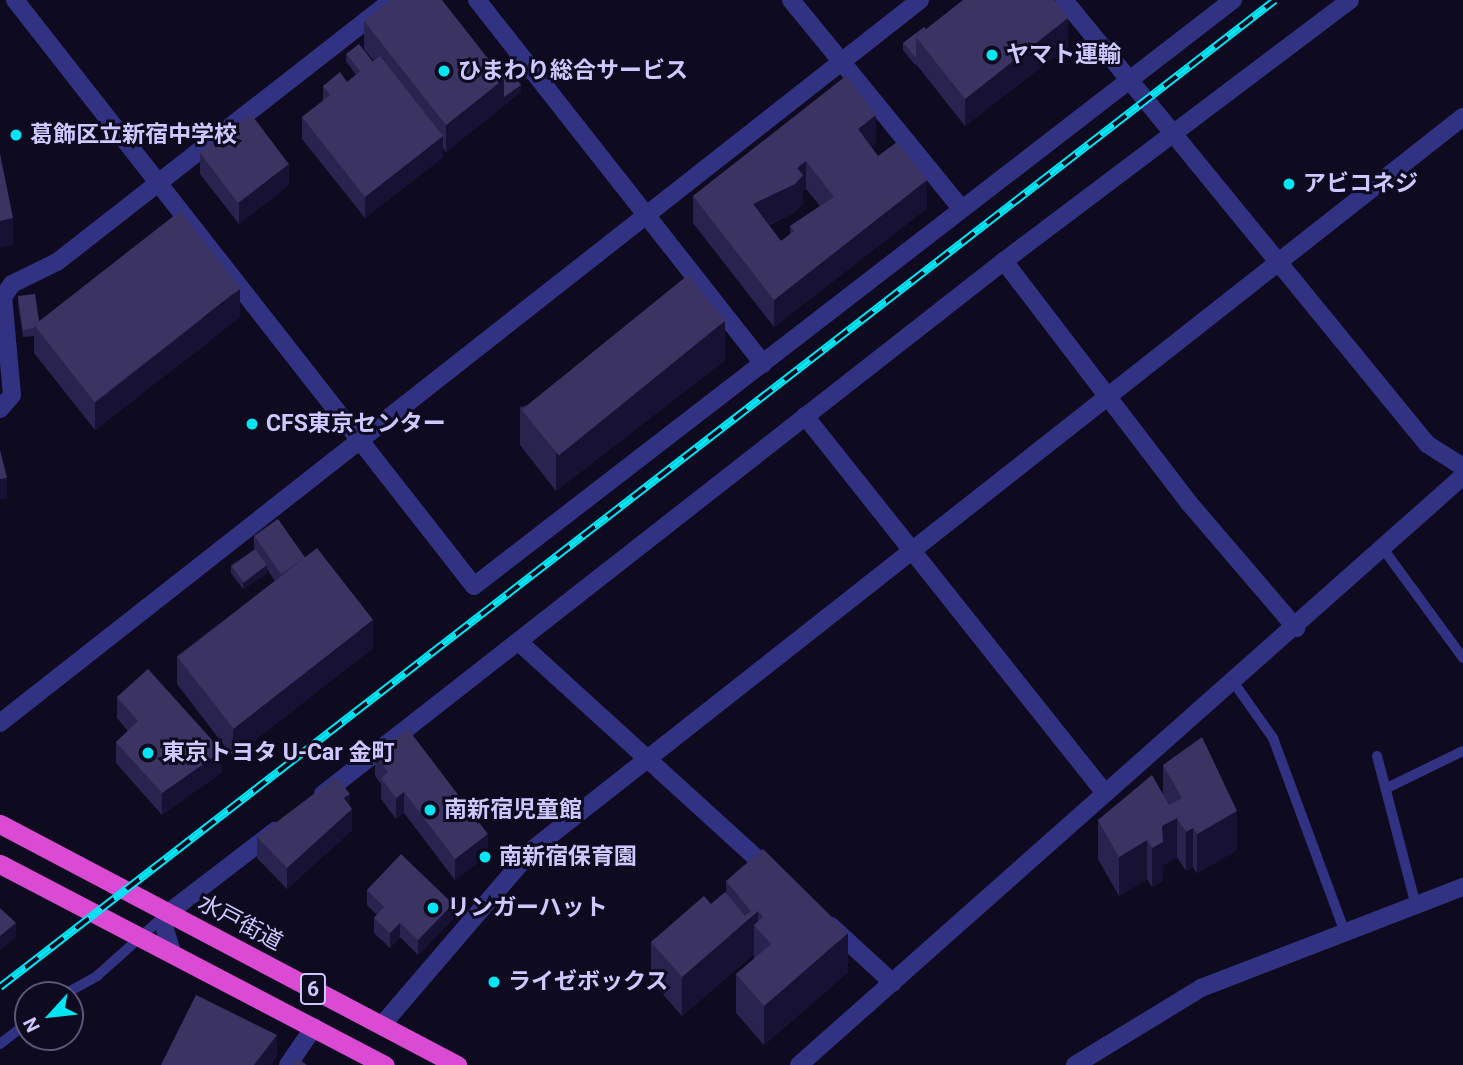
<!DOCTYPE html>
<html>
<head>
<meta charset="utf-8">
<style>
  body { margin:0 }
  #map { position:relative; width:1463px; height:1065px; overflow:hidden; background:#0e0b20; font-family:Roboto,"Noto Sans JP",sans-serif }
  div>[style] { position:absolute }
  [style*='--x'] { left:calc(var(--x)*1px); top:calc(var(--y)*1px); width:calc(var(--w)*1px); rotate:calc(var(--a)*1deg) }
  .service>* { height:10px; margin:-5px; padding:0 5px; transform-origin:5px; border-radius:5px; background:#323282 }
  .minor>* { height:18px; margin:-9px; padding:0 9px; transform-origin:9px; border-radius:9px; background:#323282 }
  .tertiary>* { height:18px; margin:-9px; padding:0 9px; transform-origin:9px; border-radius:9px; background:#323282 }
  .trunk>* { height:19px; margin:-9.5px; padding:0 9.5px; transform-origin:9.5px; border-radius:9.5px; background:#db4ad2 }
  .rail>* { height:8px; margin-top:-4px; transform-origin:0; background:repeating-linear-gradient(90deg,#0e0b20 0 16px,#00e6f4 0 32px); box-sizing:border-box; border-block:2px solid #00e6f4 }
  .wall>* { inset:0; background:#29234f }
  .shaded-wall>* { inset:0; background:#171234; transform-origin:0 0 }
  .building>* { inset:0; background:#3b3462; transform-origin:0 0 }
  .dots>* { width:19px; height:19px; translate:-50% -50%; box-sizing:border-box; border:4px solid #0e0b20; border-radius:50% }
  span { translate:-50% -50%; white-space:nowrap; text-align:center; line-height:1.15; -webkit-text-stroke:6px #0e0b20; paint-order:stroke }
  .shield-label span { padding:2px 5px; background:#0e0b20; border:2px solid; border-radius:5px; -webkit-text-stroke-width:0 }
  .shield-label { font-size:21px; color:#cdc9ff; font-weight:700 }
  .poi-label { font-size:23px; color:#cdc9ff; font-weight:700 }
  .left { translate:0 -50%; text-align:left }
  .street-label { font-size:23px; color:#cdc9ff }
  .north { position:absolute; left:14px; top:981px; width:70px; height:70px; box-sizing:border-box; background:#0e0b20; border:2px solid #5a5779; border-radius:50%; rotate:243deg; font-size:19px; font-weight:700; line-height:28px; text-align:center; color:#cdc9ff }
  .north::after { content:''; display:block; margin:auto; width:24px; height:32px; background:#00e6f4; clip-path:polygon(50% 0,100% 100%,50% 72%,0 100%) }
</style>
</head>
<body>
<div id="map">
  <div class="service">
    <div style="--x:1384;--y:550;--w:134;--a:53.8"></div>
    <div style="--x:1234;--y:683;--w:67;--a:54.7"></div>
    <div style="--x:1273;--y:738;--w:205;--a:69.7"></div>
    <div style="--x:1377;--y:756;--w:155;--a:75.4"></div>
    <div style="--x:1387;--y:788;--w:85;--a:-26"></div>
    <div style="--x:63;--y:995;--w:39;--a:-29"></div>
    <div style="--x:97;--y:976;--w:90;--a:-41.8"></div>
    <div style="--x:0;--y:1044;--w:36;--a:-38"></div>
  </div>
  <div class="minor">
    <div style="--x:15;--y:0;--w:744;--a:51.93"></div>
    <div style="--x:474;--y:586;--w:959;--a:-37.67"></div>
    <div style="--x:477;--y:0;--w:463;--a:51.8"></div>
    <div style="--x:841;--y:61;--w:190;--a:50.8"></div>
    <div style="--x:1004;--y:261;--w:305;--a:52.6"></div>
    <div style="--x:1189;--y:503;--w:165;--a:49.4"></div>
    <div style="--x:0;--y:409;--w:18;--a:-49"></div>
    <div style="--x:12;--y:395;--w:98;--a:-95.2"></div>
    <div style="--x:3;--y:297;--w:16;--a:-55"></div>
    <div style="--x:12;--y:284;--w:50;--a:-26.1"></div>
    <div style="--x:57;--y:262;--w:425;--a:-38"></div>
    <div style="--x:805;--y:416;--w:482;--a:51.5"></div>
    <div style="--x:520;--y:643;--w:341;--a:42.3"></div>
    <div style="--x:323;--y:794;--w:865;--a:-38.05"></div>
    <div style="--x:1004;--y:261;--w:433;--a:-37"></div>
    <div style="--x:831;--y:926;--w:84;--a:42.6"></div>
    <div style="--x:172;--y:952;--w:30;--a:-107"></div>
    <div style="--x:163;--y:923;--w:11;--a:-63"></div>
    <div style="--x:168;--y:913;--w:135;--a:-37.5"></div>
    <div style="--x:382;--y:1025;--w:232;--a:-49.4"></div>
    <div style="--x:533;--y:849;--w:1184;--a:-38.21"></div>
    <div style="--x:288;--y:1065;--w:46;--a:-55.6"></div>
    <div style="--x:1075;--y:1065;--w:148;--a:-31.4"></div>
    <div style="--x:1201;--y:988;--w:281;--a:-21.1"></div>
  </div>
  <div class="tertiary">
    <div style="--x:791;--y:0;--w:79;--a:50.7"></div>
    <div style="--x:1064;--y:0;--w:574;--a:50.73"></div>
    <div style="--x:1427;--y:444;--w:43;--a:32.6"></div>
    <div style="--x:0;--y:723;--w:1170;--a:-38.16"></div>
    <div style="--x:799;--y:1065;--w:888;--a:-41.57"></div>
  </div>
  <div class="trunk">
    <div style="--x:0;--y:824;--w:517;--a:27.81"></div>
    <div style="--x:0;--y:864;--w:434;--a:27.6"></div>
  </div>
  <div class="rail">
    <div style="--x:0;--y:987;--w:1612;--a:-37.74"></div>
  </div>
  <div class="wall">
    <div style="clip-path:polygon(364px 21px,501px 74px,521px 92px,446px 152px,443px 148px,443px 157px,365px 218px,302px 139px,302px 117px,323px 101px,323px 86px,347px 82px,356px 75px,346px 61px,346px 54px,373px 62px,374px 61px,364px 49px)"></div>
    <div style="clip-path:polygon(926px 29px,1068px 46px,965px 126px,916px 64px,915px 65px,903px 50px,903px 43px)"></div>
    <div style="clip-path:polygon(evenodd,846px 76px,876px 143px,871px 147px,878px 156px,927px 208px,774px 327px,693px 223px,693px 196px,846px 76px,806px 189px,820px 206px,790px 226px,790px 234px,781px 241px,769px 225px,795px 212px,803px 203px,803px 191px,806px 189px)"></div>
    <div style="clip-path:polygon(200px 153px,289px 185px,239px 224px,200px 174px)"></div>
    <div style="clip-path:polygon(18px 296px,39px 321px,240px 317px,95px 430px,34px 353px,34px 336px,23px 337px,18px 304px)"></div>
    <div style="clip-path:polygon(725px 360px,556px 491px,520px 445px,520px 407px)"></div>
    <div style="clip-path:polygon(254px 536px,305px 557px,373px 648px,233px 757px,177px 684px,177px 656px,275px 581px,267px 569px,267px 573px,243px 589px,231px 573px,231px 565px,254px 550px)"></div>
    <div style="clip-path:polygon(117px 697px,222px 772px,162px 815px,116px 763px,116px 742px,128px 731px,117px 718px)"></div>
    <div style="clip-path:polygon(375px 754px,488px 855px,455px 880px,404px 813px,396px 819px,381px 799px,381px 784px,375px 776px)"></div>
    <div style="clip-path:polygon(1163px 765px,1237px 850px,1197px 873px,1193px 867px,1186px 871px,1177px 857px,1163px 865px,1163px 881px,1152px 887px,1147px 879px,1119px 896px,1098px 859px,1098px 820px,1163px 795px)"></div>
    <div style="clip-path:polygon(350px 805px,352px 830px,287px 889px,257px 858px,257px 837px)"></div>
    <div style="clip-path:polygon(726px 881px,848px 972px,764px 1045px,736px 1013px,736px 974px,754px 959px,754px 954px,682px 1016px,651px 981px,651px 942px,711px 904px,726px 893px)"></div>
    <div style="clip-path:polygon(367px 890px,453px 919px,418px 955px,400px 937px,390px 948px,374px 933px,374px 918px,377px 915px,367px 905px)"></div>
  </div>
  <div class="shaded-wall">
    <div style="clip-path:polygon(1068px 18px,1068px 46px,965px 126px,965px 99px)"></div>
    <div style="clip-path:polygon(504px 79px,521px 85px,521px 92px,446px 152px,446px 125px)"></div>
    <div style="clip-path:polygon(876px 115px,876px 143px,858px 157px,858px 129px)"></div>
    <div style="clip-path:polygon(443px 136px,443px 157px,365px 218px,365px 197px)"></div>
    <div style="clip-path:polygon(806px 161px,806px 189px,803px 191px,803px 203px,795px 212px,753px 232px,753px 204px)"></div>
    <div style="clip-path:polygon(289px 164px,289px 185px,239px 224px,239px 203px)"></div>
    <div style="clip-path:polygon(927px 180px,927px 208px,774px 327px,774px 300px)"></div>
    <div style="clip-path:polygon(13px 218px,13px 245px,0 248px,0 221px)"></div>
    <div style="clip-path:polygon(240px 289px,240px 317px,95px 430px,95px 403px)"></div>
    <div style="clip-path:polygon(725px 321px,725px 360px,556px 491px,556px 452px)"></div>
    <div style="left:7px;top:478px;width:21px;height:7px;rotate:90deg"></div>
    <div style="clip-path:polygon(267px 565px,267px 573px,243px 589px,243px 582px)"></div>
    <div style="clip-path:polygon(373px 620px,373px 648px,233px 757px,233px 729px)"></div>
    <div style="clip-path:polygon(222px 751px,222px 772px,162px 815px,162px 793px)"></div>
    <div style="clip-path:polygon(404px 792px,404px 813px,396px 819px,396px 798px)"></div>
    <div style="clip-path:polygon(350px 794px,350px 811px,352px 809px,352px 830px,287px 889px,287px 868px,344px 798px)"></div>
    <div style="clip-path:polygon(1237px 811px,1237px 850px,1197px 873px,1197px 834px)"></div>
    <div style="clip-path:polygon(1177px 818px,1177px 857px,1163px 865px,1163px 881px,1152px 887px,1152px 848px,1162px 826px)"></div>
    <div style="clip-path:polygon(1193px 828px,1193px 867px,1186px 871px,1186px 832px)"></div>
    <div style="clip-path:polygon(488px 834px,488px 855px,455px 880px,455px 859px)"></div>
    <div style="clip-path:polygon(1147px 840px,1147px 879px,1119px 896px,1119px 857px)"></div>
    <div style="clip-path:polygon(453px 904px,453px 919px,418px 955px,418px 940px)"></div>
    <div style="clip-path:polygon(758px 911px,758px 929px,754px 925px,754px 954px,682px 1016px,682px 977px)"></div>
    <div style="clip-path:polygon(16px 923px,16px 937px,0 950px,0 936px)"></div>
    <div style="clip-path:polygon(400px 923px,400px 937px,390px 948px,390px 933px)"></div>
    <div style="clip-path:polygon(848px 933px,848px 972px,764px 1045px,764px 1006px)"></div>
    <div style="clip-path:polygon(277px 1035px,277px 1057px,271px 1065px,254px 1065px)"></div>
  </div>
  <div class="building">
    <div style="clip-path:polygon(391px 0,442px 0,504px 79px,446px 125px,364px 21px)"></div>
    <div style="clip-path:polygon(963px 0,1054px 0,1068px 18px,965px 99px,916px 37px)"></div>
    <div style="clip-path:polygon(924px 27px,926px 29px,916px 37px,916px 56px,915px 57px,903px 43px)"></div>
    <div style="left:359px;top:44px;width:23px;height:16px;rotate:52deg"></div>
    <div style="clip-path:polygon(380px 56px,443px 136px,365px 197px,302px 117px,330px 95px,323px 86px,340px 72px,347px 82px)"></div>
    <div style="clip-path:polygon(509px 69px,521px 85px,504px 97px,504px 79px,501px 74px)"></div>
    <div style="clip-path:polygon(evenodd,846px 76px,876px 115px,858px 129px,878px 156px,897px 142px,927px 180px,774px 300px,693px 196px,846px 76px,806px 161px,834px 197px,790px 226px,794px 231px,781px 241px,753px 204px,795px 184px,803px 175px,797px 168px,806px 161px)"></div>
    <div style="left:251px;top:114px;width:63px;height:64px;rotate:53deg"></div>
    <div style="clip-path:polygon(0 154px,13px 218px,0 221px)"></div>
    <div style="left:180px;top:211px;width:98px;height:185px;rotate:52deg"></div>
    <div style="left:688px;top:275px;width:59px;height:214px;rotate:51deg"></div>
    <div style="clip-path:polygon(35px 294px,39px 321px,34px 325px,34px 328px,23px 330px,18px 296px)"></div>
    <div style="clip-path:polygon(0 450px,7px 478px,0 479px)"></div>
    <div style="left:278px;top:519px;width:47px;height:29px;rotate:55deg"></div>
    <div style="left:317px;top:548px;width:91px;height:177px;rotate:52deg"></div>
    <div style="left:255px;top:549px;width:20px;height:29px;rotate:53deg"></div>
    <div style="clip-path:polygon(148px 669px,222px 751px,162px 793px,116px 742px,138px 721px,117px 697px)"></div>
    <div style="clip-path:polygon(408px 729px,488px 834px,455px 859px,404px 792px,396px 798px,381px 778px,388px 772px,375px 754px)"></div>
    <div style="clip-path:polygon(1202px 737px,1237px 811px,1197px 834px,1193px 828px,1186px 832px,1177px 818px,1162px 826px,1163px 842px,1152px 848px,1147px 840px,1119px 857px,1098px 820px,1152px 775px,1169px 805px,1182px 798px,1163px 765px)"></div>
    <div style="clip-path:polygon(336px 777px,350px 794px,344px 798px,352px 809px,287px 868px,257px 837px)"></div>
    <div style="clip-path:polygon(763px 849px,848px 933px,764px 1006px,736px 974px,771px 944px,754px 925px,763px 917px,758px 911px,682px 977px,651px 942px,704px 896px,711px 904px,725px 892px,745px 916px,751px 911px,726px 881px)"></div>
    <div style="clip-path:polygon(401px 854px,453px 904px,418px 940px,400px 923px,390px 933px,374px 918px,384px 907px,367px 890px)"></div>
    <div style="clip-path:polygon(0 908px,16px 923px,0 936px)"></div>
    <div style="clip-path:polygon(196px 995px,277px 1035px,254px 1065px,161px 1065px)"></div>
    <div style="clip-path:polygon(297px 1058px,307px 1065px,292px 1065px)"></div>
  </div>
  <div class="dots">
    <div style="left:992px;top:55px;background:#00e6f4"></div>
    <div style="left:444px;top:71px;background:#00e6f4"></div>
    <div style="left:16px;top:135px;background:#00e6f4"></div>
    <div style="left:1289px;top:184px;background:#00e6f4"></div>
    <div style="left:252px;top:424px;background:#00e6f4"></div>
    <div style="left:148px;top:753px;background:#00e6f4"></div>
    <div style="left:430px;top:810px;background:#00e6f4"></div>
    <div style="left:485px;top:857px;background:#00e6f4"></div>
    <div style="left:433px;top:908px;background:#00e6f4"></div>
    <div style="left:494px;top:982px;background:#00e6f4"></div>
  </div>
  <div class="shield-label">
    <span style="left:313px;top:989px">6</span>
  </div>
  <div class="poi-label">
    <span class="left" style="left:1006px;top:55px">ヤマト運輸</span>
    <span class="left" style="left:458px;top:71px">ひまわり総合サービス</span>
    <span class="left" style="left:30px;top:135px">葛飾区立新宿中学校</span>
    <span class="left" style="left:1303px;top:184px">アビコネジ</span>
    <span class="left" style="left:266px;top:424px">CFS東京センター</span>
    <span class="left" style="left:162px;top:753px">東京トヨタ U-Car 金町</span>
    <span class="left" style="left:444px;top:810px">南新宿児童館</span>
    <span class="left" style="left:499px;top:857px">南新宿保育園</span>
    <span class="left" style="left:447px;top:908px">リンガーハット</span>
    <span class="left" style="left:508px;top:982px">ライゼボックス</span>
  </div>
  <div class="street-label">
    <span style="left:240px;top:923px;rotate:28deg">水戸街道</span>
  </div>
  <div class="north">N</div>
</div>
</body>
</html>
